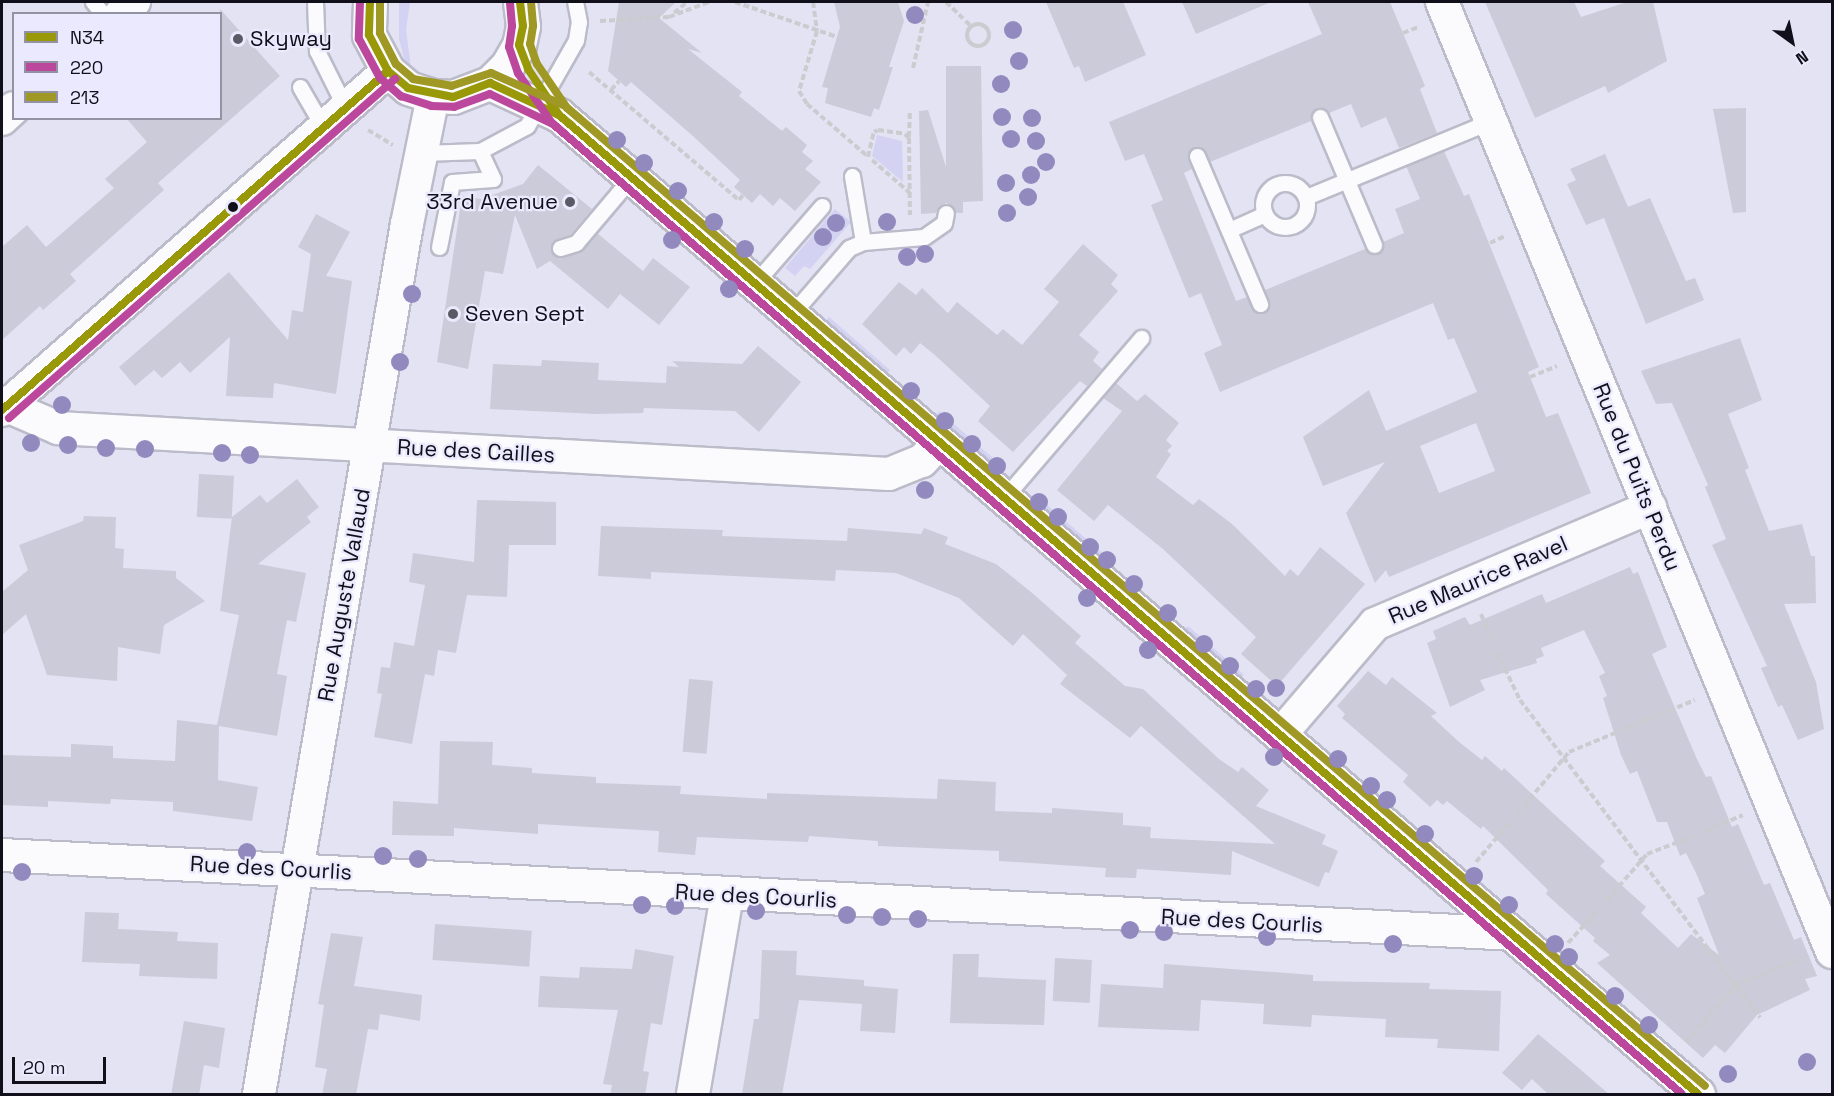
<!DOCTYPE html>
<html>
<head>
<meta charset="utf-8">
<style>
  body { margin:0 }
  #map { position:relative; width:1834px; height:1096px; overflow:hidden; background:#e3e3f4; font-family:"Space Grotesk",sans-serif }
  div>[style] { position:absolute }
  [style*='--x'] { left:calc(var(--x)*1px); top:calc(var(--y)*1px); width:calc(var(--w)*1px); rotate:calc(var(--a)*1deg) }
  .green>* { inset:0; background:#d3d2f3; transform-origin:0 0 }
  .building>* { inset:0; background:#cbcbd9; transform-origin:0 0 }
  .path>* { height:4px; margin-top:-2px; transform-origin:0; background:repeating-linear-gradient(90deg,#cbcbd0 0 6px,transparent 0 9px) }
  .path>.ring { margin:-2px; padding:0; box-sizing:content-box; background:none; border:4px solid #cbcbd0; border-radius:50% }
  .roads { filter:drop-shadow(2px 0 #bbbbc9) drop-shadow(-2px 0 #bbbbc9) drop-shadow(0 2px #bbbbc9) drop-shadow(0 -2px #bbbbc9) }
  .service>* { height:15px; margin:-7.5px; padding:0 7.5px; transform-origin:7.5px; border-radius:7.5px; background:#fbfbfd }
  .service>.ring { margin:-7.5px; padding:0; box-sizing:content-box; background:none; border:15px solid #fbfbfd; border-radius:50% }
  .minor>* { height:32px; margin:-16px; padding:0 16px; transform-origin:16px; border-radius:16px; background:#fbfbfd }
  .secondary>* { height:33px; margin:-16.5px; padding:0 16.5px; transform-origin:16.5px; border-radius:16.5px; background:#fbfbfd }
  .bus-1>* { height:8px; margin:-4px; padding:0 4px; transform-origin:4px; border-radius:4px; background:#989808 }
  .bus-2>* { height:8px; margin:-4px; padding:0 4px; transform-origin:4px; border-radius:4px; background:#bb489d }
  .bus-3>* { height:8px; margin:-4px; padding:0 4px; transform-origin:4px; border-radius:4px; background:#9f9825 }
  .trees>* { width:18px; height:18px; margin:-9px; border-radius:50%; background:#928abf }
  .dots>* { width:16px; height:16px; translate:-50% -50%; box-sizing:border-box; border:3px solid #eae9fe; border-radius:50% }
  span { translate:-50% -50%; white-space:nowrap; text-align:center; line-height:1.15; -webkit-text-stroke:4.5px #eae9fe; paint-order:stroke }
  .poi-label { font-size:22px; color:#100f1a }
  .left { translate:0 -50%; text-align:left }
  .right { translate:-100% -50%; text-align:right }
  .street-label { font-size:22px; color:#100f1a }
  .frame { position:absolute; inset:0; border:3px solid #100f1a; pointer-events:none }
  .legend { position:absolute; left:12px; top:12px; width:210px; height:108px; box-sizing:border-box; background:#eae9fe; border:2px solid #9392a3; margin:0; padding:8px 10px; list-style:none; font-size:18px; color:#100f1a }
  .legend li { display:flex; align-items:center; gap:12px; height:30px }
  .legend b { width:30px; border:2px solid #9392a3 }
  .north { position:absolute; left:1762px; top:12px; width:60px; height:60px; -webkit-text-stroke:4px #eae9fe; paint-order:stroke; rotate:147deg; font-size:16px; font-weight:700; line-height:24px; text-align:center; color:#100f1a }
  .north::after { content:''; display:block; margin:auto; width:21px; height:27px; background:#100f1a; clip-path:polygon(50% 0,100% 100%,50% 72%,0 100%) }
  .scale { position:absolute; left:12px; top:1057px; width:94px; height:27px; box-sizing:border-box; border:3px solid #100f1a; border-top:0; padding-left:8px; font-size:18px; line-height:21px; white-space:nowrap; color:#100f1a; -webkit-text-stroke:4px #eae9fe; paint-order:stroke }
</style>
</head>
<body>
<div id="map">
  <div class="green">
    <div style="clip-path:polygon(399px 2px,410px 2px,406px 30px,411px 68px,405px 62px,399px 39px)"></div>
    <div style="clip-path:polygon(877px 135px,902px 141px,903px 182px,872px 156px)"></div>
    <div style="clip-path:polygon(835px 209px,851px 222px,810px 269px,804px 266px,795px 276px,785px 268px)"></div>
    <div style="left:829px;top:317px;width:81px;height:6px;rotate:41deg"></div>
    <div style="left:939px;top:411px;width:89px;height:7px;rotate:41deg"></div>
    <div style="left:1038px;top:497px;width:101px;height:6px;rotate:41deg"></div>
    <div style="left:1188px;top:626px;width:74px;height:6px;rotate:41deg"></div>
  </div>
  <div class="building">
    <div style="clip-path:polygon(619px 2px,676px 2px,659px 18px,702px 53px,688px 49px,742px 92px,739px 96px,782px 131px,786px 127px,807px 145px,802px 152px,813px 161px,805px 169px,821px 182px,795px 211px,780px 198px,773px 206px,760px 194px,752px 203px,734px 187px,740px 180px,694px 137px,631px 82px,626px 87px,608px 71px)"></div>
    <div style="clip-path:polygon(834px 2px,898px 2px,904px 21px,889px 67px,893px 67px,879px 110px,874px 108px,871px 117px,825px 103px,828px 88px,822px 87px,840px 27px)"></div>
    <div style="clip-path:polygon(1046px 2px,1123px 2px,1146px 55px,1085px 82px,1079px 66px,1074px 68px)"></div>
    <div style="clip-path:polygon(1182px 2px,1271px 2px,1196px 34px)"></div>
    <div style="clip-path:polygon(evenodd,1308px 2px,1390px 2px,1425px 86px,1420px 89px,1437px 133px,1399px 148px,1386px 117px,1361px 128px,1351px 104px,1329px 113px,1317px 108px,1311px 121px,1210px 162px,1202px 148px,1190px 150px,1192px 169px,1184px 173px,1236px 301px,1247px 297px,1254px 311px,1263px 313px,1270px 305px,1265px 290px,1365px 249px,1378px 254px,1383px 242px,1404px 233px,1395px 209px,1420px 199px,1406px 166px,1444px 151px,1464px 196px,1469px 194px,1539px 367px,1528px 372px,1546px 417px,1558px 413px,1591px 493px,1389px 577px,1386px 570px,1375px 583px,1346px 513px,1385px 462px,1323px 486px,1303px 437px,1369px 390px,1386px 431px,1477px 392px,1454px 338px,1448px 340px,1433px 303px,1220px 392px,1204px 353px,1222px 345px,1201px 293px,1189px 298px,1151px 205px,1163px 200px,1144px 154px,1125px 161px,1109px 122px,1322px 34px,1308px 2px,1476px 423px,1495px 471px,1439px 493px,1420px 446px,1476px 423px)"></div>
    <div style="clip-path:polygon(1485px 2px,1574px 2px,1581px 17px,1627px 2px,1653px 2px,1667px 61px,1608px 93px,1605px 86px,1535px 118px)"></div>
    <div style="clip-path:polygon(220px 9px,280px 76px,158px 183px,164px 190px,70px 274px,76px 281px,43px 310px,40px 306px,2px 340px,2px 247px,27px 225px,46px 247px,114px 188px,105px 179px,147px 142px,126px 118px,220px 118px)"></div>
    <div style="clip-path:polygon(946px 66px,981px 66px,983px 201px,963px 202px,963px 213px,955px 213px,947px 203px,939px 206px,936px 213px,921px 214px,919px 111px,928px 110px,946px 167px)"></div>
    <div style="clip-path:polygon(1746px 108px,1746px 212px,1733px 213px,1713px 109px)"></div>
    <div style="clip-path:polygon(1605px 154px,1628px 207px,1650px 198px,1686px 281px,1695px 278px,1704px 300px,1646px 324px,1604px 218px,1586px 225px,1567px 184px,1576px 180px,1570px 169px)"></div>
    <div style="clip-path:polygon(538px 165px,592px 209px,570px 235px,552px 242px,554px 256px,562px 257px,579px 252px,597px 233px,643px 271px,653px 258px,690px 287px,659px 325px,620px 294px,608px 309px,550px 261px,537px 269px,515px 215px,503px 274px,485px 271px,468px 369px,437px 362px,462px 196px,481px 199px,523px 184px)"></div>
    <div style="clip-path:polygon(316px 214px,350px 232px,326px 276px,352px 281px,336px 394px,274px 383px,273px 398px,226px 396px,230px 337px,190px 373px,180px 362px,162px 378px,154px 370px,135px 386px,119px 367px,229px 272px,288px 340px,292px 310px,303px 312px,311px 254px,298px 247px)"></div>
    <div style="clip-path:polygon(1083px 244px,1118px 275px,1111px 284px,1118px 291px,1079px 335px,1099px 352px,1093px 361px,1102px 369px,1087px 386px,1080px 381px,1013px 452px,978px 421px,990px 406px,936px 356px,920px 343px,911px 354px,904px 347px,896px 356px,862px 324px,899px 282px,916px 295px,922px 288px,948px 313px,957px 302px,997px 335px,1003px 329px,1022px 345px,1059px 302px,1044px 289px)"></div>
    <div style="clip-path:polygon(1740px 338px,1762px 400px,1728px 414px,1749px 468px,1745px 470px,1769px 531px,1802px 524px,1811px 556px,1815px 556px,1816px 603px,1784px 604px,1816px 682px,1824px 729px,1798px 740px,1782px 705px,1778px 707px,1761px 668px,1767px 666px,1712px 545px,1726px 539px,1705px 487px,1708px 485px,1672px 403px,1656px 404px,1641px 371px)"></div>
    <div style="clip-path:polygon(758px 346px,801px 382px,759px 432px,735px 411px,644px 408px,643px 413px,596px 414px,490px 409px,493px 364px,541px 366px,542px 360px,599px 363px,598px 380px,666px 383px,667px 366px,679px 367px,672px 361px,742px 364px)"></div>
    <div style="clip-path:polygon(1116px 383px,1137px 401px,1145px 394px,1179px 423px,1166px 440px,1172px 446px,1167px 451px,1171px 454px,1156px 477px,1193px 505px,1199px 499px,1232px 524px,1285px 576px,1290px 569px,1298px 576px,1320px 547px,1365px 584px,1277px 686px,1241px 654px,1256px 637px,1163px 549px,1108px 505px,1094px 521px,1057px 490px,1122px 411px,1103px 398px)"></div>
    <div style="left:199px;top:474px;width:35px;height:43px;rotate:3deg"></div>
    <div style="clip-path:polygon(297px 479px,319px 507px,307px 517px,311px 522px,258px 564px,306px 573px,296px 622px,287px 620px,277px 674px,287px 676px,277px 736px,219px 726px,218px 780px,258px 787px,252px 821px,173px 811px,173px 802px,111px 799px,110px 804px,48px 801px,48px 807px,2px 805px,3px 755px,71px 757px,71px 744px,113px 746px,113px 758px,175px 761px,177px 720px,217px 725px,239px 615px,220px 611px,232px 517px,260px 495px,267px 503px)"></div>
    <div style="clip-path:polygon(477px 500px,556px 502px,556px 545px,509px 545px,507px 597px,467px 595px,456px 653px,438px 650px,434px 676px,425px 674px,412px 744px,374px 737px,382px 694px,377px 693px,381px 667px,390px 668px,394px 642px,414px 646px,425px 585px,409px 582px,413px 553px,474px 562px)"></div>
    <div style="clip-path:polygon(84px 516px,116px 517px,115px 548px,124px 549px,123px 568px,176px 571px,176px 578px,205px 601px,164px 625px,160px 654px,118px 647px,117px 681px,47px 675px,26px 614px,2px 635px,2px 592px,28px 570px,19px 545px,83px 521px)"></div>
    <div style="clip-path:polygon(601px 526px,723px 530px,722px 536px,847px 541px,848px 528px,921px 534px,924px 528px,948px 537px,945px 544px,996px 564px,1031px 592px,1081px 636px,1075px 643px,1125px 686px,1143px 689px,1219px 759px,1238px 772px,1242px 767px,1269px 790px,1256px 806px,1326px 835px,1322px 844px,1338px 851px,1329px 873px,1325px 872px,1319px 887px,1232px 851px,1231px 875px,1137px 869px,1136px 878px,1105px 877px,1106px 868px,999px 861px,999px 851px,878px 846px,878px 841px,809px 836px,808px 842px,697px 837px,695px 855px,658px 852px,659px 831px,538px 824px,538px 834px,454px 828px,454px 836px,392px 835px,393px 801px,438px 804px,440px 741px,493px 742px,492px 765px,532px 768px,532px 773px,596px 777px,596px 783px,681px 786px,680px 794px,767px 799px,767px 793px,937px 799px,938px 779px,996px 782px,995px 811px,1052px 813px,1052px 808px,1123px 813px,1123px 825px,1151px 827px,1150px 838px,1275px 844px,1141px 726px,1130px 738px,1060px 684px,1067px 675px,1023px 634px,1013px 646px,959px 598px,896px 573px,836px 570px,835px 581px,651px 572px,651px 579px,598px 576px)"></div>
    <div style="clip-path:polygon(1630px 567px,1633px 574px,1638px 572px,1667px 647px,1652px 654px,1696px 757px,1706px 777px,1711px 776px,1732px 827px,1738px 824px,1764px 885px,1770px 883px,1794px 940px,1801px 937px,1817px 976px,1805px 979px,1810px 990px,1757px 1015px,1725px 1053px,1715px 1045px,1703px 1058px,1597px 963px,1610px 955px,1593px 941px,1595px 938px,1546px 894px,1548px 890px,1483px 826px,1481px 829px,1447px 801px,1443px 805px,1437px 800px,1430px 807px,1403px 782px,1408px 775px,1342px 718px,1345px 714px,1337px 706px,1368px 671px,1386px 685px,1392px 677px,1437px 713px,1431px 716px,1459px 742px,1482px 760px,1485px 756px,1502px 771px,1504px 768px,1605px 861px,1600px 866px,1646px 907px,1641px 913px,1678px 948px,1691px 934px,1719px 955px,1697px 898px,1705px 894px,1696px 873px,1686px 853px,1680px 856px,1667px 822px,1657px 822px,1637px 771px,1630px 774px,1621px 755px,1603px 698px,1607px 696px,1599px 676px,1605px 673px,1584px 630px,1541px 648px,1544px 656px,1536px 659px,1537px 663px,1480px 680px,1485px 690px,1450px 707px,1427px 643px,1436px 639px,1433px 631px,1465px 617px,1470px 625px,1542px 594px,1546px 603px)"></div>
    <div style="left:689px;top:679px;width:24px;height:73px;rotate:5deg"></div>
    <div style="clip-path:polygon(85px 912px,119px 913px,118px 929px,178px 932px,177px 941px,218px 943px,217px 979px,139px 976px,140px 964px,82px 962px)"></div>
    <div style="left:435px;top:924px;width:97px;height:36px;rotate:4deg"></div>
    <div style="clip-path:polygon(331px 933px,363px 937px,354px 986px,422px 995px,420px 1021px,380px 1014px,378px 1030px,368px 1029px,356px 1095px,322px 1095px,327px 1069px,315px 1067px,324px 1005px,318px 1004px)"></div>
    <div style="clip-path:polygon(635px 949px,674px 956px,662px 1025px,651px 1023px,643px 1071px,649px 1072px,645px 1095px,610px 1095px,612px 1085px,603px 1084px,618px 1010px,538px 1007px,540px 976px,579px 978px,580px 967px,632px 969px)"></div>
    <div style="clip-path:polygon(762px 950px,797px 951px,796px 975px,864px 980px,864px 986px,898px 989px,895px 1033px,860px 1031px,862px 1004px,799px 1000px,782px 1095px,742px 1095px,754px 1019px,759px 1019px)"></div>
    <div style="clip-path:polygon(953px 954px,979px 954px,978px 977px,1046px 980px,1044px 1025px,950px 1023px)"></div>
    <div style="left:1055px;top:958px;width:37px;height:43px;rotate:3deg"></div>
    <div style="clip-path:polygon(1164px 964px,1313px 975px,1313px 981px,1430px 983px,1429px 989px,1501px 991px,1499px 1051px,1437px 1048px,1438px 1039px,1385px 1037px,1386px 1019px,1312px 1015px,1311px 1027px,1263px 1024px,1264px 1004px,1201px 1000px,1199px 1031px,1098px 1027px,1101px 984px,1163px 988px)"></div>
    <div style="clip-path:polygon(184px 1021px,225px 1028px,219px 1068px,204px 1065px,199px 1095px,171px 1095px)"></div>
    <div style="clip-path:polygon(1538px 1034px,1567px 1058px,1610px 1095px,1549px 1095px,1532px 1079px,1522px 1090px,1502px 1073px)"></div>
  </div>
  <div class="path">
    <div style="--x:735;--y:2;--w:108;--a:18.9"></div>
    <div style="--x:813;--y:2;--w:29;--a:82"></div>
    <div style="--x:817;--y:31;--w:63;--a:106.7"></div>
    <div style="--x:799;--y:91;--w:15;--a:58"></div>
    <div style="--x:807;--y:104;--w:78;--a:40.8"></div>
    <div style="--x:946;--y:2;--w:36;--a:44"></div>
    <div style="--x:674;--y:13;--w:17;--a:-40"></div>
    <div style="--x:600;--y:21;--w:69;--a:-3.3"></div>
    <div style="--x:669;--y:17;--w:43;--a:-20.6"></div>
    <div class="ring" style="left:967px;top:24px;width:18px;height:18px"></div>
    <div style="--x:1403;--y:33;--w:17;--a:-21"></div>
    <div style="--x:913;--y:68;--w:68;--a:-77.2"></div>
    <div style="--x:589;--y:72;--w:197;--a:40.5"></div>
    <div style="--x:739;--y:200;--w:6;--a:-51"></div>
    <div style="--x:611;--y:90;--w:12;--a:-48"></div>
    <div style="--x:368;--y:130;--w:29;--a:31"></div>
    <div style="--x:909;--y:137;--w:26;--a:-88"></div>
    <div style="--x:868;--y:157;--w:26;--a:-77"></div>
    <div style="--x:874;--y:132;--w:4;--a:-27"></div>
    <div style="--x:878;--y:130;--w:27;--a:8"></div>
    <div style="--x:905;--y:134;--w:6;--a:45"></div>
    <div style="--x:909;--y:138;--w:77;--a:89.3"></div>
    <div style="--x:872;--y:160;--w:50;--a:41"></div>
    <div style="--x:1490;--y:243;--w:17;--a:-25"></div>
    <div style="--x:1530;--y:377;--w:29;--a:-22"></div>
    <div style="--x:1481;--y:614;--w:29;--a:68"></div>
    <div style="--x:1497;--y:652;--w:53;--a:64.4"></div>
    <div style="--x:1520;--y:700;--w:398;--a:52.9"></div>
    <div style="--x:1518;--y:813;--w:80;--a:-50.1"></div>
    <div style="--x:1569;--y:752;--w:136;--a:-22.4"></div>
    <div style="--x:1706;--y:831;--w:40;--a:-23.4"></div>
    <div style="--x:1476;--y:862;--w:52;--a:-49.6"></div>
    <div style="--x:1607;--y:900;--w:61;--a:-49"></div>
    <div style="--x:1647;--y:854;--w:50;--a:-21"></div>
    <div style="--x:1568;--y:943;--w:42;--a:-47.9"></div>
    <div style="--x:1686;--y:1042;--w:76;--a:-48.7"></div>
    <div style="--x:1736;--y:985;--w:70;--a:-21.8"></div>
  </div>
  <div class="roads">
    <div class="service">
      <div style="--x:93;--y:2;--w:16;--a:50"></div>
      <div style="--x:315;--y:2;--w:49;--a:87.7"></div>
      <div style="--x:317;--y:51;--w:63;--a:63.4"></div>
      <div style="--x:300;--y:87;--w:44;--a:59.9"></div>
      <div style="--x:1320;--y:117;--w:139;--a:67.1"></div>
      <div style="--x:422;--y:153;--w:58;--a:-2"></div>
      <div style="--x:480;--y:151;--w:53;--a:-28"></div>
      <div style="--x:527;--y:126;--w:99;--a:-60.3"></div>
      <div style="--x:576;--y:40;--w:18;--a:-81"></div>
      <div style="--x:579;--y:22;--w:20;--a:-101"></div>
      <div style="--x:1197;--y:156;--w:161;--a:66.9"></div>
      <div style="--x:852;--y:176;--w:67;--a:80.5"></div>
      <div class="ring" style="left:1263px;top:183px;width:29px;height:29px"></div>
      <div style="--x:1306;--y:197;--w:200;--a:-22.3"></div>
      <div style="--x:1229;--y:230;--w:39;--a:-24"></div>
      <div style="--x:439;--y:247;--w:66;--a:-78.7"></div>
      <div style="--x:452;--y:182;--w:41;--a:-4.2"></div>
      <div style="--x:493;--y:179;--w:31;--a:-115"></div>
      <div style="--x:560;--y:248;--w:17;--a:-17"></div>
      <div style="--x:576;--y:243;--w:85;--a:-49.8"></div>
      <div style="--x:755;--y:283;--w:102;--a:-49"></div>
      <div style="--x:791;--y:315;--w:89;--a:-49.1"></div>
      <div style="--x:849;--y:248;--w:15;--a:-23"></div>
      <div style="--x:863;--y:242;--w:61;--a:-4.7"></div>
      <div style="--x:924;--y:237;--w:24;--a:-35"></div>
      <div style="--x:944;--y:223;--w:10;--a:-79"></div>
      <div style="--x:1004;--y:498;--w:211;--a:-49.4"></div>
    </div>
    <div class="minor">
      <div style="--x:1442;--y:2;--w:1027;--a:67.68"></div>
      <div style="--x:121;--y:14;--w:18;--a:-43"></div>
      <div style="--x:2;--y:119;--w:16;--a:-43"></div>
      <div style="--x:7;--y:406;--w:56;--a:23.3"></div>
      <div style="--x:58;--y:428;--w:832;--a:3.17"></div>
      <div style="--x:889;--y:474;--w:35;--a:-22"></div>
      <div style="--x:922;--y:461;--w:26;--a:-47"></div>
      <div style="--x:2;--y:410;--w:514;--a:-41.29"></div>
      <div style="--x:1280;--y:735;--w:146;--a:-49.4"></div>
      <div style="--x:1375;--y:624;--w:299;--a:-23"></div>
      <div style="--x:2;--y:855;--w:1512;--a:2.99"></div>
      <div style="--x:259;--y:1094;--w:882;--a:-80.35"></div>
      <div style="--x:407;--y:224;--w:131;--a:-78.5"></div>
      <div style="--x:693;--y:1094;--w:202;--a:-80.3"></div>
    </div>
    <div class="secondary">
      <div style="--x:370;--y:2;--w:33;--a:92"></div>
      <div style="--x:369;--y:35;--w:41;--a:62.2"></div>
      <div style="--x:388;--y:71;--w:26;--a:40"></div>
      <div style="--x:408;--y:88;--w:26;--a:18"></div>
      <div style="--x:433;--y:96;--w:20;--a:3"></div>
      <div style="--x:453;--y:97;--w:40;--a:-21"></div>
      <div style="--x:490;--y:83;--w:24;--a:-45"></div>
      <div style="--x:507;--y:66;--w:24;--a:-60"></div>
      <div style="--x:519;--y:45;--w:19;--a:-78"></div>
      <div style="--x:523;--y:26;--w:24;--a:-97"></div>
      <div style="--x:490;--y:83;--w:76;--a:24.9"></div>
      <div style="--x:559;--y:115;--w:1502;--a:40.68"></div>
    </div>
  </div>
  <div class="bus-1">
    <div style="--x:370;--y:2;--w:33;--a:92"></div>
    <div style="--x:369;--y:35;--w:41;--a:62.2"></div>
    <div style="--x:388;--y:71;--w:26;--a:40"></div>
    <div style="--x:408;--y:88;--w:46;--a:11.3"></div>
    <div style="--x:453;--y:97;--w:40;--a:-21"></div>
    <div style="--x:490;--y:83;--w:76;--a:24.9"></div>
    <div style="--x:559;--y:115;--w:1502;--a:40.68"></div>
    <div style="--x:520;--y:2;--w:24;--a:83"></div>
    <div style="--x:523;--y:26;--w:19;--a:102"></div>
    <div style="--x:519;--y:45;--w:26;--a:69"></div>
    <div style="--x:528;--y:69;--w:55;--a:56"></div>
    <div style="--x:559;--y:115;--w:17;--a:40"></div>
    <div style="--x:2;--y:410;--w:514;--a:-41.29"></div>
  </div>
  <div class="bus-2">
    <div style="--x:360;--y:2;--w:37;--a:92"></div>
    <div style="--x:359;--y:39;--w:44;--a:61.7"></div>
    <div style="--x:380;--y:78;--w:28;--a:41"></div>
    <div style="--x:401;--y:96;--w:32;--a:18"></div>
    <div style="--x:431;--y:106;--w:23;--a:2"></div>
    <div style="--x:454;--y:107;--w:38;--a:-20"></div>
    <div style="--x:490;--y:94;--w:70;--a:25.5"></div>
    <div style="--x:553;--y:124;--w:1488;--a:40.67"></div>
    <div style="--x:510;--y:3;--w:23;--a:85"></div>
    <div style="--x:512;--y:26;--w:21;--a:98"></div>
    <div style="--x:509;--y:47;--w:28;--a:71"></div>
    <div style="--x:518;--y:73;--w:59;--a:56"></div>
    <div style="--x:551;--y:122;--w:18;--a:41"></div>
    <div style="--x:9;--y:418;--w:514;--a:-41.29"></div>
  </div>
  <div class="bus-3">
    <div style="--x:380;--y:2;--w:31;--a:90"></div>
    <div style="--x:380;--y:33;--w:35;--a:63"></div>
    <div style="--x:396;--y:64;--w:23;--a:41"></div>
    <div style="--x:413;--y:79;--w:39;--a:10"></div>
    <div style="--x:451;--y:86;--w:42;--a:-18"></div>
    <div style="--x:491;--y:73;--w:81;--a:24"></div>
    <div style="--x:565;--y:106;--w:1503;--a:40.68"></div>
    <div style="--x:531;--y:2;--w:24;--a:85"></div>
    <div style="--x:533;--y:26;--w:18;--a:99"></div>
    <div style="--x:530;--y:44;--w:21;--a:71"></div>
    <div style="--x:537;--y:64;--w:53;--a:55.7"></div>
    <div style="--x:567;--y:108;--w:16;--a:40"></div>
  </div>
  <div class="trees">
    <div style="left:915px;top:15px"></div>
    <div style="left:1013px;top:30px"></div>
    <div style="left:1019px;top:61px"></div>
    <div style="left:1001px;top:84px"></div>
    <div style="left:1002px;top:117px"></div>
    <div style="left:1032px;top:118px"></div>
    <div style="left:1011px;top:139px"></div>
    <div style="left:617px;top:140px"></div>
    <div style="left:1036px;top:141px"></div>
    <div style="left:1046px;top:162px"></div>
    <div style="left:644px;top:163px"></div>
    <div style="left:1031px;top:175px"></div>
    <div style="left:1006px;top:183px"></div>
    <div style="left:678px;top:191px"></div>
    <div style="left:1028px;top:197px"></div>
    <div style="left:1007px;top:213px"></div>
    <div style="left:714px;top:222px"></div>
    <div style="left:887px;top:222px"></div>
    <div style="left:836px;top:223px"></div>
    <div style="left:823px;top:237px"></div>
    <div style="left:672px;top:240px"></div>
    <div style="left:745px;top:249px"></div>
    <div style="left:925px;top:254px"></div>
    <div style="left:907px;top:257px"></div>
    <div style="left:729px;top:289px"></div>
    <div style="left:412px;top:294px"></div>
    <div style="left:400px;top:362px"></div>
    <div style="left:911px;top:391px"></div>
    <div style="left:62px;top:405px"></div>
    <div style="left:945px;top:421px"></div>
    <div style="left:31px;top:443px"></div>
    <div style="left:972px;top:444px"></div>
    <div style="left:68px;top:445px"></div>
    <div style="left:106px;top:448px"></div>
    <div style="left:145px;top:449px"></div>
    <div style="left:222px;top:453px"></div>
    <div style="left:250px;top:455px"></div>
    <div style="left:997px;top:466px"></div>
    <div style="left:925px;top:490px"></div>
    <div style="left:1039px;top:502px"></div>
    <div style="left:1058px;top:517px"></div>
    <div style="left:1090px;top:547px"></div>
    <div style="left:1107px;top:560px"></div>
    <div style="left:1134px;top:584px"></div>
    <div style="left:1087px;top:598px"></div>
    <div style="left:1168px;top:613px"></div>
    <div style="left:1204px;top:644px"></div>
    <div style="left:1148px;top:650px"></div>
    <div style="left:1230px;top:666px"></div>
    <div style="left:1276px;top:688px"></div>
    <div style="left:1256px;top:689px"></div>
    <div style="left:1274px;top:757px"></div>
    <div style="left:1338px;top:759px"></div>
    <div style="left:1371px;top:786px"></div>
    <div style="left:1387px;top:800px"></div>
    <div style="left:1425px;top:834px"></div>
    <div style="left:247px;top:852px"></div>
    <div style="left:383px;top:856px"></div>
    <div style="left:418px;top:859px"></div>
    <div style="left:22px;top:872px"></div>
    <div style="left:1474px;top:876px"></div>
    <div style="left:642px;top:905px"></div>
    <div style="left:1509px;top:905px"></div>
    <div style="left:675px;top:906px"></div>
    <div style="left:756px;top:911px"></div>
    <div style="left:847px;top:915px"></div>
    <div style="left:882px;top:917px"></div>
    <div style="left:918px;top:919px"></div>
    <div style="left:1130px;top:930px"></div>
    <div style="left:1164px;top:932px"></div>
    <div style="left:1267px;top:937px"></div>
    <div style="left:1393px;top:944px"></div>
    <div style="left:1555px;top:944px"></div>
    <div style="left:1569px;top:957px"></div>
    <div style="left:1615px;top:996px"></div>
    <div style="left:1649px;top:1025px"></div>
    <div style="left:1807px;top:1062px"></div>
    <div style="left:1728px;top:1074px"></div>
  </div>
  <div class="dots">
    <div style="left:238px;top:39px;background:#5a5966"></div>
    <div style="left:570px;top:202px;background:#5a5966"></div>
    <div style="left:233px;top:207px;background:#100f1a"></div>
    <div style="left:453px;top:314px;background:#5a5966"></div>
  </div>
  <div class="poi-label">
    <span class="left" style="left:250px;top:39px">Skyway</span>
    <span class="right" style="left:558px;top:202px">33rd Avenue</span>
    <span class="left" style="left:465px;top:314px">Seven Sept</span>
  </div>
  <div class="street-label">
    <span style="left:476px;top:451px;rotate:3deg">Rue des Cailles</span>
    <span style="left:1637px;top:477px;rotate:68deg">Rue du Puits Perdu</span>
    <span style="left:1478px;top:580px;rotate:-23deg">Rue Maurice Ravel</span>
    <span style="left:344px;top:595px;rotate:-80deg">Rue Auguste Vallaud</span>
    <span style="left:271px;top:868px;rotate:3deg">Rue des Courlis</span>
    <span style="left:756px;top:896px;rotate:3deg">Rue des Courlis</span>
    <span style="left:1242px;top:921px;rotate:3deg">Rue des Courlis</span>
  </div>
  <div class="frame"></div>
  <ul class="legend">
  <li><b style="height:8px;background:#989808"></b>N34</li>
  <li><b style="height:8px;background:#bb489d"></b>220</li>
  <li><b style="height:8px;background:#9f9825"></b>213</li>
  </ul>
  <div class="north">N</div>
  <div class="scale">20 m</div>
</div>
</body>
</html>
